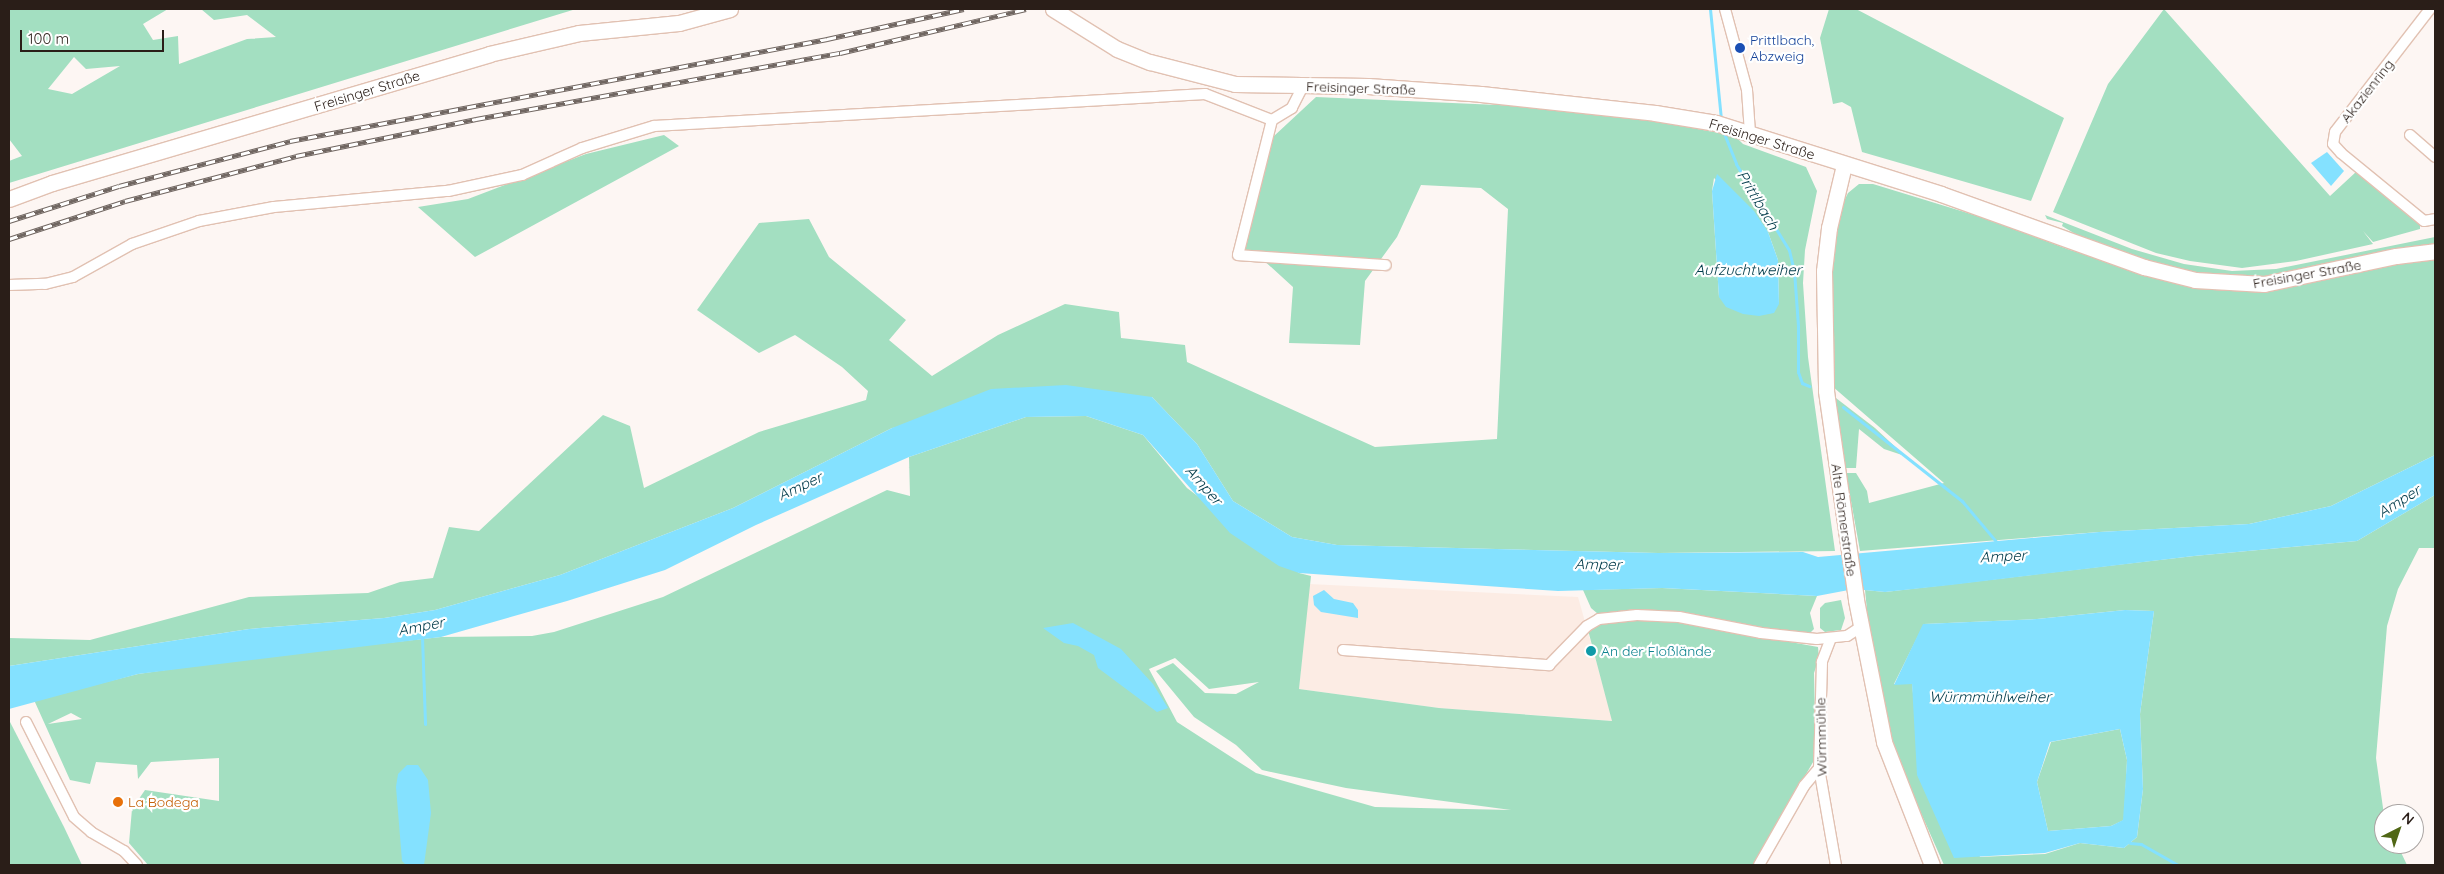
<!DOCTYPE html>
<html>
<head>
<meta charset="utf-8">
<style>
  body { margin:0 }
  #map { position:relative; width:2444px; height:874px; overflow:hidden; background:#fdf6f3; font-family:Quicksand,sans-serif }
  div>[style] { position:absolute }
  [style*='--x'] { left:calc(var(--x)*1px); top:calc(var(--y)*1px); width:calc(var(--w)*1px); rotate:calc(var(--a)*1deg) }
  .built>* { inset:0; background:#fcece4 }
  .green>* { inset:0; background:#a3dfc1 }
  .water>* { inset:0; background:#84e1ff }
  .stream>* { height:3px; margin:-1.5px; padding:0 1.5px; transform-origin:1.5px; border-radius:1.5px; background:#84e1ff }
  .roads { filter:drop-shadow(1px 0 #e1c1b2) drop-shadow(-1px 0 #e1c1b2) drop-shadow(0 1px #e1c1b2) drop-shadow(0 -1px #e1c1b2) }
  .street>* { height:10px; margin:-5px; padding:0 5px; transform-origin:5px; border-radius:5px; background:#fff }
  .secondary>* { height:15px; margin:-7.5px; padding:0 7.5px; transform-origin:7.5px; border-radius:7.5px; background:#fff }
  .rail>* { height:5px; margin-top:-2.5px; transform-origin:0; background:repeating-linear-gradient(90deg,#fff 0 9px,#706661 0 18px); box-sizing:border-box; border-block:1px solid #706661 }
  .dots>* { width:14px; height:14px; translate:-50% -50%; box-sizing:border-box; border:2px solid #fff; border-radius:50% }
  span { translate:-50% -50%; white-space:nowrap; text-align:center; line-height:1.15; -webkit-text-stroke:4.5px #fff; paint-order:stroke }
  .transit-label { font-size:14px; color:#164399 }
  .left { translate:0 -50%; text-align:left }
  .street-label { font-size:14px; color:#2a1e18 }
  .culture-label { font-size:14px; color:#0d838f }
  .food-label { font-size:14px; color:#c56008 }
  .water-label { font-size:15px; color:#003b4a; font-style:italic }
  .frame { position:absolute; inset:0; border:10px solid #2a1e18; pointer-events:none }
  .north { position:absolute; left:2374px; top:804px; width:50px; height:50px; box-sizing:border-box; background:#fff; border:1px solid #aaa5a3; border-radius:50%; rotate:41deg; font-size:14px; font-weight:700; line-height:20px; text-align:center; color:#2a1e18 }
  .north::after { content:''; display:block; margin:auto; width:18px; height:22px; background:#506715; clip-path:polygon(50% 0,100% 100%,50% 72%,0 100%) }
  .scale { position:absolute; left:20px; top:30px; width:144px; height:22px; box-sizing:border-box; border:2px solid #2a1e18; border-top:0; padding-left:6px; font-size:15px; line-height:18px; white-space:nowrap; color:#2a1e18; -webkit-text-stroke:4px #fff; paint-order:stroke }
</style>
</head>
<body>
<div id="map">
  <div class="built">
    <div style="clip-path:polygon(1309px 584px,1578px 597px,1613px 721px,1439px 708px,1299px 689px)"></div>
  </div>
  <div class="green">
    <div style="clip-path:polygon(evenodd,9px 9px,168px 9px,143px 24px,153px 40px,178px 36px,179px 64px,247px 39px,276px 37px,247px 15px,214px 20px,201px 9px,576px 9px,9px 183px,9px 161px,22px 156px,9px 139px,9px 9px,74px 57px,86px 69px,120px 66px,72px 94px,48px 89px,74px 57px)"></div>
    <div style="clip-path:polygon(1829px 9px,1856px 9px,2064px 118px,2031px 201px,1862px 152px,1851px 107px,1842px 102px,1833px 104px,1820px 38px)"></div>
    <div style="clip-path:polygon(2164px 9px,2330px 196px,2357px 171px,2420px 223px,2420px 229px,2373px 242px,2363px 231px,2373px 244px,2296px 261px,2242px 268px,2190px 261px,2156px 253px,2053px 212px,2108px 84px)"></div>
    <div style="clip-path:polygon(evenodd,1316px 97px,1564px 108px,1628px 116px,1735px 136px,1743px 144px,1806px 167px,1817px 191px,1805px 250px,1803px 283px,1808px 357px,1835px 551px,1658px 553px,1337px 545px,1292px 537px,1233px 501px,1197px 444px,1152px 397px,892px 428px,733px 508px,560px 575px,435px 610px,384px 618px,249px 629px,9px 666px,9px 638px,90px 640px,249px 597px,368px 593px,400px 582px,433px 578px,449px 527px,479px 531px,603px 415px,630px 426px,644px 488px,759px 432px,866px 400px,868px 391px,842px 367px,795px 335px,759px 353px,697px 310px,759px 223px,809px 219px,829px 257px,906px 320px,889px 340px,932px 376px,998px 335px,1065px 304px,1119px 312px,1121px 338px,1185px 345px,1187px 362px,1375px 447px,1497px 439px,1508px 209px,1481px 188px,1421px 185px,1397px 237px,1365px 281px,1360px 345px,1289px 343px,1293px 287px,1260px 257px,1243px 261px,1238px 232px,1258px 151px,1316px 97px,1714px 178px,1768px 232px,1778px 260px,1779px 304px,1719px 297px,1712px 191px,1714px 178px)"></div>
    <div style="clip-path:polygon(664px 135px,679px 146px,475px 257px,418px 207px,468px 199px,586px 154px)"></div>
    <div style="clip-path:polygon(1859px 184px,1873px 184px,1984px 218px,2070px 250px,2194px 287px,2435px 256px,2435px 455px,2331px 506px,2249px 524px,2099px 532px,1860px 551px,1846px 473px,1856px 473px,1867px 491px,1869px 503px,1944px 483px,1832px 386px,1828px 326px,1832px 254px,1838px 213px,1848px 193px)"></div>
    <div style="clip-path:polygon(2045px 215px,2132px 249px,2184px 264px,2232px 271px,2276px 269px,2435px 237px,2435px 245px,2244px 280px,2176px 270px,2082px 238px,2062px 226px,2063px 223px,2047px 219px)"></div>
    <div style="clip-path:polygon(1832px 395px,1875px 428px,1905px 456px,1884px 449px,1859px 429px,1856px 468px,1845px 468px)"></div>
    <div style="clip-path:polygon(evenodd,1086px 416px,1143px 435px,1187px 488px,1299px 573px,1311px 576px,1299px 689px,1439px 708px,1612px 721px,1588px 630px,1600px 624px,1637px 619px,1678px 622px,1818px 647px,1819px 658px,1814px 673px,1816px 757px,1753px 865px,148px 865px,129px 843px,132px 809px,145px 790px,219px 801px,219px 758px,151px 762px,138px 779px,137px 765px,96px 762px,90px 784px,70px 780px,34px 700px,138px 674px,249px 658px,441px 637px,532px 636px,554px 632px,663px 597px,887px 490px,910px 496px,909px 457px,1026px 417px,1086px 416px,1175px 658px,1209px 689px,1259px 682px,1236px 694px,1205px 693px,1173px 663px,1156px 671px,1194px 717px,1236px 745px,1262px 770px,1346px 788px,1511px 810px,1375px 807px,1256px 773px,1177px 722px,1149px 669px,1175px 658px,1086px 416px,71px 713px,82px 719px,48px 724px,71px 713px)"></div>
    <div style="clip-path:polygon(evenodd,2435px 495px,2435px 548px,2419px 548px,2398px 589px,2387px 626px,2376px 758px,2384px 815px,2384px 844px,2397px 844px,2407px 865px,1944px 865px,1897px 759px,1871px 651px,1865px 590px,1885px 592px,2194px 556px,2357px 541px,2435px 495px,2125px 610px,2154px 611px,2140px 714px,2143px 789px,2137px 837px,2124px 848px,2080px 843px,2045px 854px,1980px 857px,1916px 721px,1912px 684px,1894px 684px,1924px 624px,2037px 619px,2125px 610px)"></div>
    <div style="clip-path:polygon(1662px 588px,1817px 596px,1810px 613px,1814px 629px,1810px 633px,1762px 628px,1678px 612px,1636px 609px,1598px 614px,1591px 608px,1583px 590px)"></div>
    <div style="clip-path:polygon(1841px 600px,1845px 618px,1841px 630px,1825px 632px,1820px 628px,1820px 608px,1825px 603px)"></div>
    <div style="clip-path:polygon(9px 720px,64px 827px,82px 865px,9px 865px)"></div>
    <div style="clip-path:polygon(2120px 729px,2127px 760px,2124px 820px,2111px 826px,2048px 831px,2037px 782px,2051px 742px)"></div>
  </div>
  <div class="water">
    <div style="clip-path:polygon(2327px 152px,2344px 171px,2331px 186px,2311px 163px)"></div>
    <div style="clip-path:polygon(1717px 174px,1754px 211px,1768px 232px,1778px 260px,1779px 304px,1774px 313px,1759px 316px,1743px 314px,1726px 307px,1719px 297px,1712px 191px)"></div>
    <div style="clip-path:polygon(1066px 385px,1152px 397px,1197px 444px,1233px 501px,1292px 537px,1337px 545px,1658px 553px,1803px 552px,1818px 557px,2099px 532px,2249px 524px,2331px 506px,2435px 455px,2435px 495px,2357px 541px,2194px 556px,1951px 585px,1885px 592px,1854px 589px,1817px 596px,1662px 588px,1558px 591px,1299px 573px,1279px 566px,1230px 533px,1143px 435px,1086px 416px,1026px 417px,909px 457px,756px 525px,665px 570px,567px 601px,441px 637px,138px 674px,9px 709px,9px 666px,249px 629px,384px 618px,435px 610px,560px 575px,733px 508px,892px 428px,991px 389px)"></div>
    <div style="clip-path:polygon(1324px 590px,1334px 599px,1353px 603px,1358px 610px,1358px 618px,1321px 612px,1314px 605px,1313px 596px)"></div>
    <div style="clip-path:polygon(evenodd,2125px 610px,2154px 611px,2140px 714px,2143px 789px,2137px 837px,2124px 848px,2080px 843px,2045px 853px,1954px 858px,1917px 775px,1912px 684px,1894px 685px,1923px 624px,2037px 619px,2125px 610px,2120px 729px,2127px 760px,2123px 820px,2111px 826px,2048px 831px,2037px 782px,2050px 742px,2120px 729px)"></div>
    <div style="clip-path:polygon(1073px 623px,1121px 649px,1153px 684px,1168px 708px,1157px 712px,1098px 668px,1094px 655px,1078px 646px,1064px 643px,1043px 628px)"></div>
    <div style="clip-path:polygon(407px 765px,418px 765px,428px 780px,431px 813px,424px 865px,406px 865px,402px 861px,396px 787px,398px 774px)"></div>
  </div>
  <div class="stream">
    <div style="--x:1710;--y:9;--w:112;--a:84.3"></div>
    <div style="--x:1723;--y:131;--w:35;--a:68"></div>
    <div style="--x:1736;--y:164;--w:101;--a:58.4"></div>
    <div style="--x:1789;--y:250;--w:22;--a:77"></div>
    <div style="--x:1794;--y:271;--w:55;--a:85.8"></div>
    <div style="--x:1798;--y:326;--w:46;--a:90"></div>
    <div style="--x:1798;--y:372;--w:12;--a:70"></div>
    <div style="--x:1802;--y:383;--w:8;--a:23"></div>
    <div style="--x:1843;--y:407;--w:152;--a:38.3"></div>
    <div style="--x:1962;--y:501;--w:57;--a:49.9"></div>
    <div style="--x:422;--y:637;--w:87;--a:88"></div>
    <div style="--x:2130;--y:843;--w:11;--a:5"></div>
    <div style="--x:2141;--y:844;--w:43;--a:29.6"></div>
  </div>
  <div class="roads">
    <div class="street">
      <div style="--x:1725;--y:9;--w:84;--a:74.8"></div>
      <div style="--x:1747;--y:90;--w:43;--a:86"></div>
      <div style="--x:2430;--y:9;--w:155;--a:127.7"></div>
      <div style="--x:2335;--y:132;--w:12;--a:99"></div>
      <div style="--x:2333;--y:144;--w:12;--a:48"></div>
      <div style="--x:2341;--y:153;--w:107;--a:39.3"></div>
      <div style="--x:2424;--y:221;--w:11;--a:-10"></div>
      <div style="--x:1303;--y:86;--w:25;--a:117"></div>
      <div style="--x:1292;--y:108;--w:23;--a:149"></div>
      <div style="--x:1272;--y:120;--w:139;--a:104.1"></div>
      <div style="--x:1238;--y:255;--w:148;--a:3.9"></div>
      <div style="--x:2410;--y:135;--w:33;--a:41"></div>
      <div style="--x:9;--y:285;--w:36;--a:-2"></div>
      <div style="--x:45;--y:284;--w:29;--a:-14"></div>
      <div style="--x:73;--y:277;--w:68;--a:-29.2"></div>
      <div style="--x:132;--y:244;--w:71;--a:-18.9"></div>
      <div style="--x:199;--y:221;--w:76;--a:-10.6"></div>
      <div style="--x:274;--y:207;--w:175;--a:-5.3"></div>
      <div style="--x:448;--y:191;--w:76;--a:-12.2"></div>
      <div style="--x:522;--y:175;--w:66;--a:-24.2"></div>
      <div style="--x:582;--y:148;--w:75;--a:-17"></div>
      <div style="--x:654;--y:126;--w:552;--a:-3.32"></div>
      <div style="--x:1205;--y:94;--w:72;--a:21.2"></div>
      <div style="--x:1831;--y:638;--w:26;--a:111"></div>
      <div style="--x:1822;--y:662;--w:106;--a:91.6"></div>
      <div style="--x:1819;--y:768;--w:98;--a:80.1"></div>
      <div style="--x:1343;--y:650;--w:207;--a:4.2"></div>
      <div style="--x:1549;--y:665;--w:54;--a:-45.7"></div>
      <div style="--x:1587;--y:626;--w:14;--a:-30"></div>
      <div style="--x:1599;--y:619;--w:38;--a:-6"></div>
      <div style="--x:1637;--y:615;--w:42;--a:2.7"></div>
      <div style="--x:1679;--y:617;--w:84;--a:11"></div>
      <div style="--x:1761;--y:633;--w:56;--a:6.1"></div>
      <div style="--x:1817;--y:639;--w:30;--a:-6"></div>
      <div style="--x:1847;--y:636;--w:17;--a:-33"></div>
      <div style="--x:26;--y:722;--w:106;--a:63.2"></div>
      <div style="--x:74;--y:817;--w:23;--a:41"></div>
      <div style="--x:91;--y:832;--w:38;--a:30"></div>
      <div style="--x:124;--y:851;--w:19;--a:47"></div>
      <div style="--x:1759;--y:865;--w:91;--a:-60.3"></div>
      <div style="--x:1804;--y:786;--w:23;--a:-50"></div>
    </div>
    <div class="secondary">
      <div style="--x:1053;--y:9;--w:75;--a:32"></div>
      <div style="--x:1117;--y:49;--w:35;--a:22"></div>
      <div style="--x:1150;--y:62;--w:88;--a:14.5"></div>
      <div style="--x:1235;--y:84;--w:133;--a:0.9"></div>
      <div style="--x:1368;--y:86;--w:113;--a:4"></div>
      <div style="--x:1481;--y:94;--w:175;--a:6.2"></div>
      <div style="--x:1655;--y:113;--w:62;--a:9.3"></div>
      <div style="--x:1716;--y:123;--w:236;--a:17.5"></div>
      <div style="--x:1941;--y:194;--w:216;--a:19.8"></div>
      <div style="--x:2144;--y:267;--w:53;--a:14.3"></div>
      <div style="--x:2195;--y:280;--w:69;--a:3.3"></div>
      <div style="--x:2264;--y:284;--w:135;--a:-12"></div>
      <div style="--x:2396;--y:256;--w:39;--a:-7"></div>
      <div style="--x:1844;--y:165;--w:65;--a:103.4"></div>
      <div style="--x:1829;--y:228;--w:43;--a:96.6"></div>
      <div style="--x:1824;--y:271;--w:120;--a:89"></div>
      <div style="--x:1826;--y:391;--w:211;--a:81.8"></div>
      <div style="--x:1856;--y:600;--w:145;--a:78.8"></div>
      <div style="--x:1884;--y:742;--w:132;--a:68.7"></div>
      <div style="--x:9;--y:199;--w:46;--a:-20.4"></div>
      <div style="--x:52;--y:183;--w:456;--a:-16.4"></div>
      <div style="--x:489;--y:54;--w:92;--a:-13.1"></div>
      <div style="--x:579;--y:33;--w:100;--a:-5.7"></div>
      <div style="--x:679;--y:23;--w:53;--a:-15.4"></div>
    </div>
  </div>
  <div class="rail">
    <div style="--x:9;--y:221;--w:115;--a:-17.7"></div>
    <div style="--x:119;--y:186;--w:177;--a:-14.7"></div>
    <div style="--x:290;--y:141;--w:547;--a:-10.75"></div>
    <div style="--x:827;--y:39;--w:140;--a:-12.4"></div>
    <div style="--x:9;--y:239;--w:122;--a:-18.1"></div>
    <div style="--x:125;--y:201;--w:177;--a:-14.7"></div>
    <div style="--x:296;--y:156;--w:184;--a:-11.6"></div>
    <div style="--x:476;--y:119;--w:370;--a:-10.3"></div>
    <div style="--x:840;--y:53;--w:191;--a:-13.3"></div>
  </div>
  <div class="dots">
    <div style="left:1740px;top:48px;background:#1a4fb4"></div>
    <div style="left:1591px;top:651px;background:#0f9aa8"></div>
    <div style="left:118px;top:802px;background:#e8710a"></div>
  </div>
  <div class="transit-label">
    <span class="left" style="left:1750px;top:48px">Prittlbach,<br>Abzweig</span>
  </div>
  <div class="street-label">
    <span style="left:1361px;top:88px;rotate:2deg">Freisinger Straße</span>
    <span style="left:367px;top:91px;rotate:-17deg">Freisinger Straße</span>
    <span style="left:2367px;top:91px;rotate:-52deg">Akazienring</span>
    <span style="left:1762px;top:139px;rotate:17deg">Freisinger Straße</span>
    <span style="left:2307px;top:274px;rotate:-10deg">Freisinger Straße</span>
    <span style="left:1844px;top:520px;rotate:82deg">Alte Römerstraße</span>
    <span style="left:1821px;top:737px;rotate:-91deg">Würmmühle</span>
  </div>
  <div class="culture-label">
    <span class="left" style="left:1601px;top:651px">An der Floßlände</span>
  </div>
  <div class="food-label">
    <span class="left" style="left:128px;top:802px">La Bodega</span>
  </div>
  <div class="water-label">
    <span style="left:1758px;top:200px;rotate:59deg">Prittlbach</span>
    <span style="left:1748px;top:270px">Aufzuchtweiher</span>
    <span style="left:1204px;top:485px;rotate:49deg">Amper</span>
    <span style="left:800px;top:486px;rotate:-25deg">Amper</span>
    <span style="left:2399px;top:501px;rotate:-32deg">Amper</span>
    <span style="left:2003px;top:556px;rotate:-3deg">Amper</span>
    <span style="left:1598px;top:564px;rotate:1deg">Amper</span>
    <span style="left:421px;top:626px;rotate:-11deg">Amper</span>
    <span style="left:1990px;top:697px">Würmmühlweiher</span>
  </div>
  <div class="frame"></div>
  <div class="north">N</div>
  <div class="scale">100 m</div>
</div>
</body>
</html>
